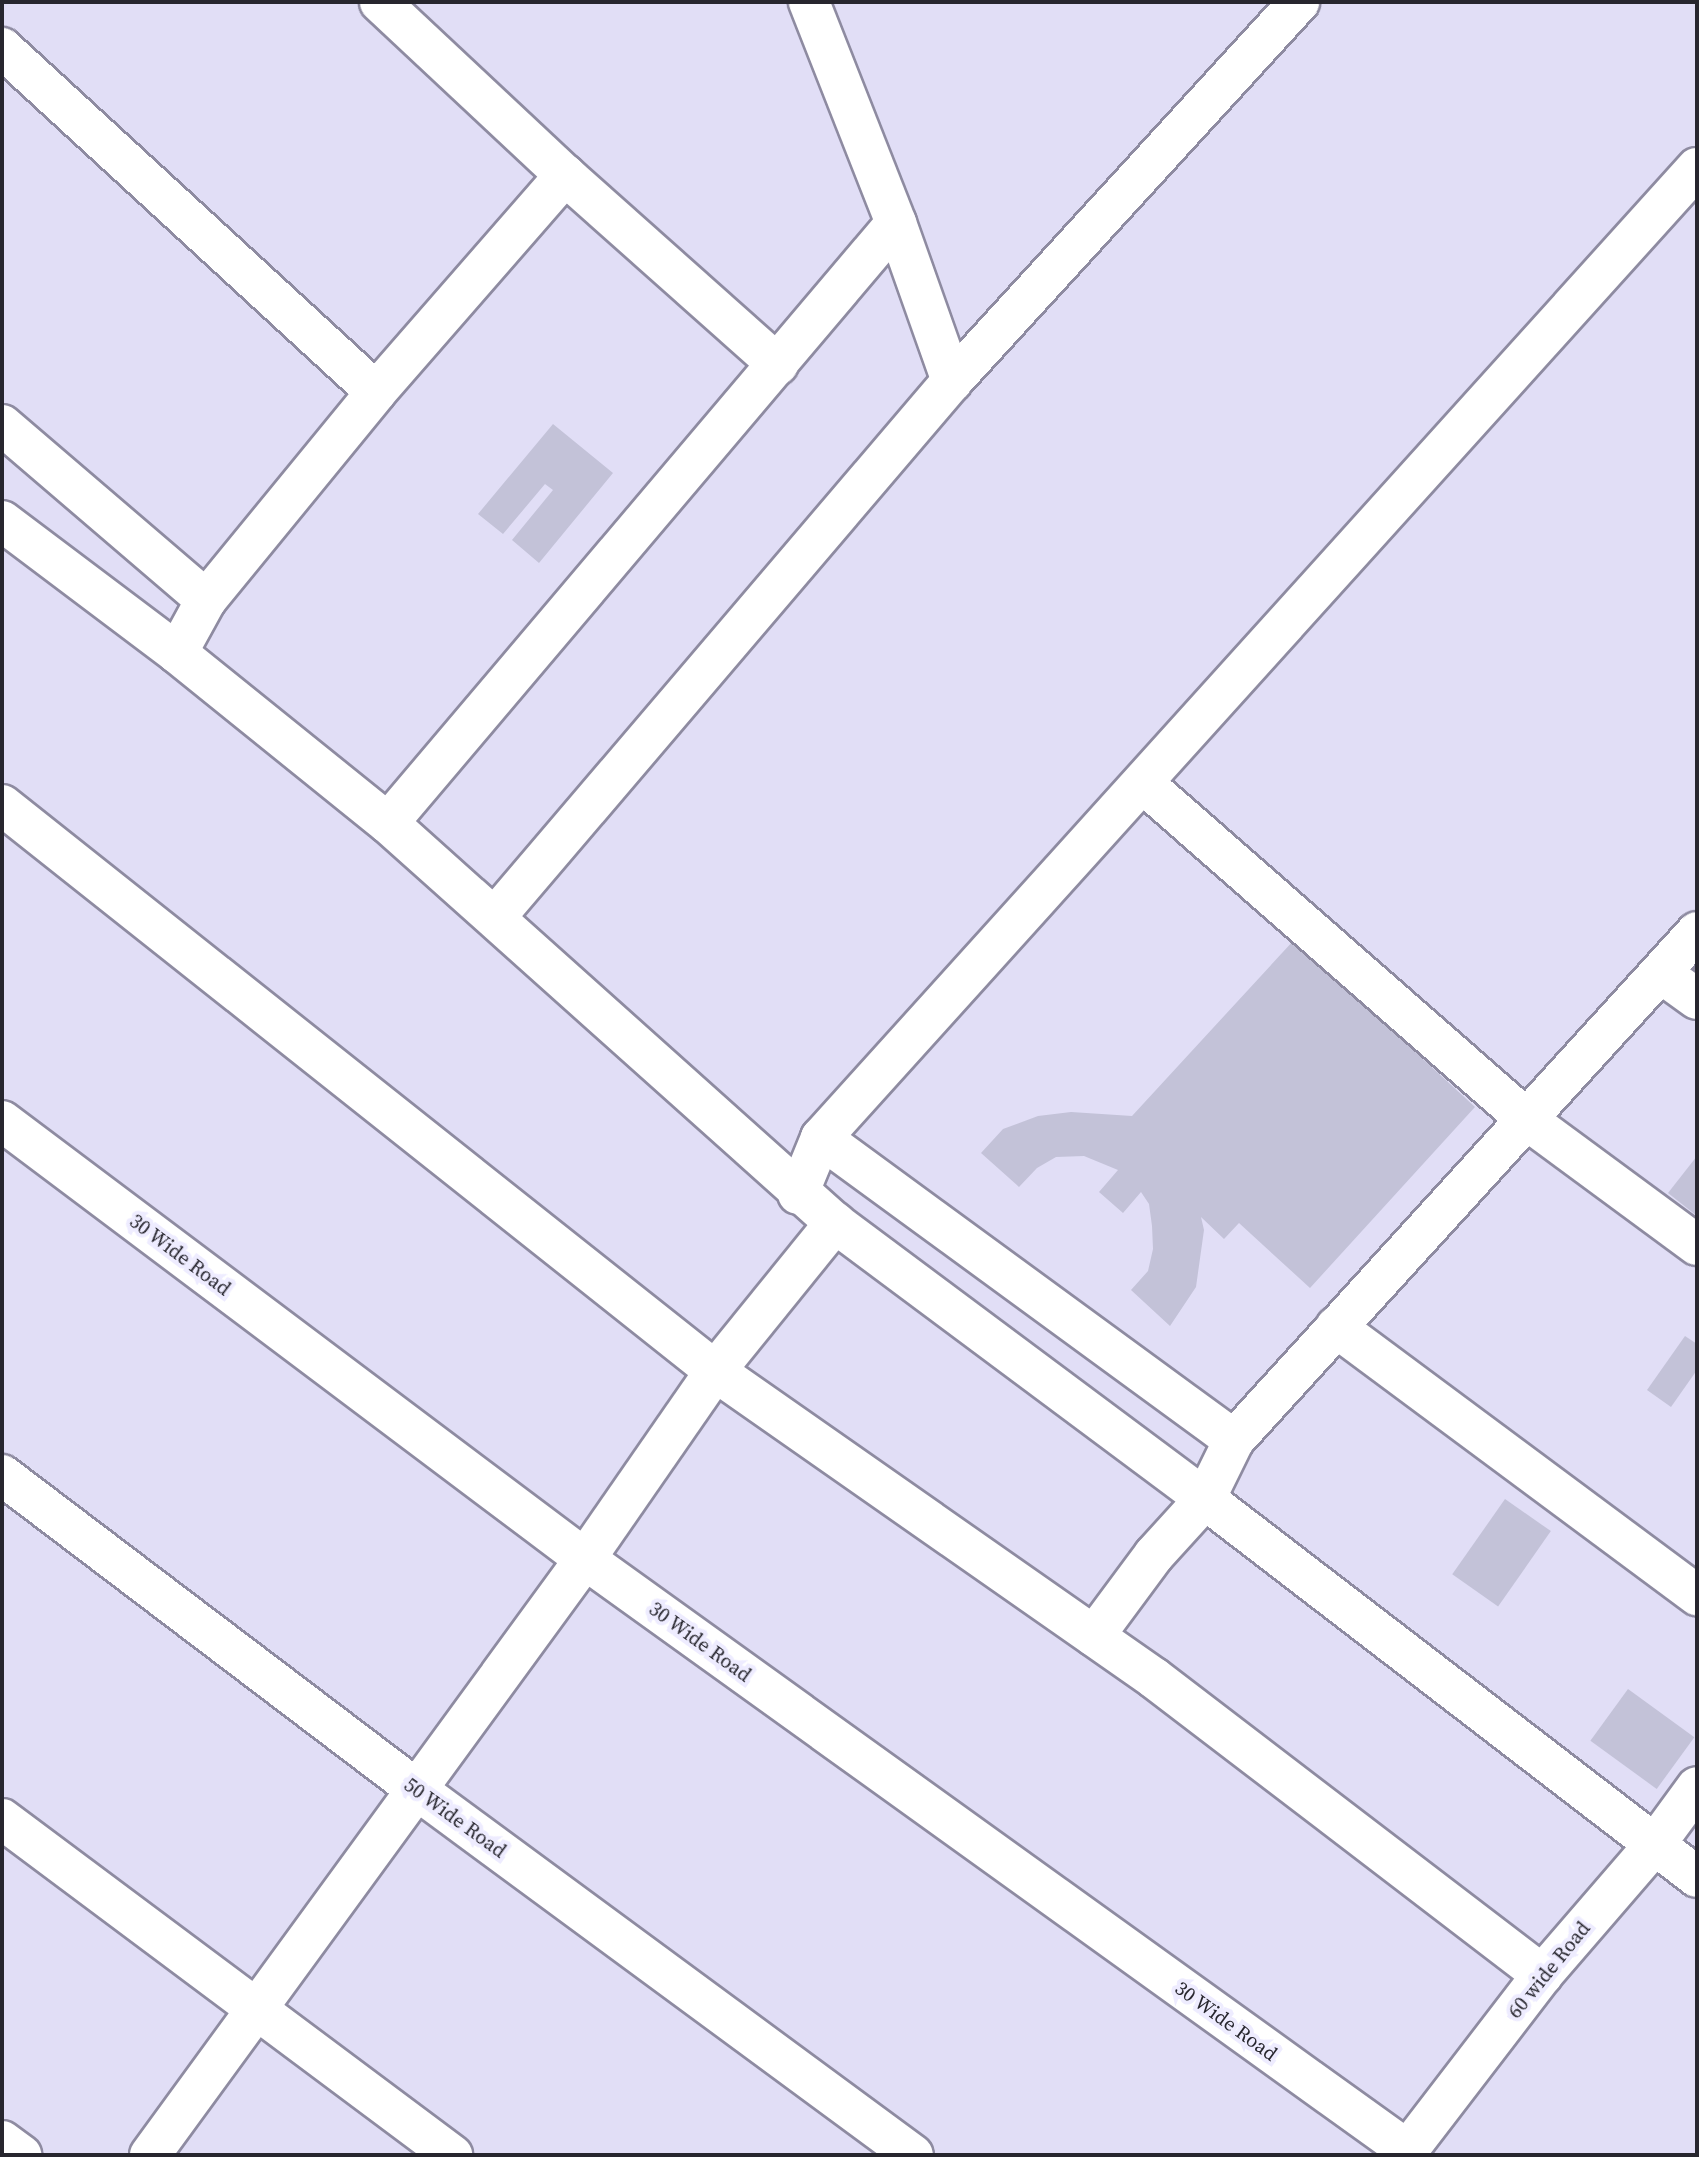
<!DOCTYPE html>
<html>
<head>
<meta charset="utf-8">
<style>
  body { margin:0 }
  #map { position:relative; width:1699px; height:2157px; overflow:hidden; background:#e1def6; font-family:"Source Serif 4",serif }
  div>[style] { position:absolute }
  [style*='--x'] { left:calc(var(--x)*1px); top:calc(var(--y)*1px); width:calc(var(--w)*1px); rotate:calc(var(--a)*1deg) }
  .building>* { inset:0; background:#c3c2d8; transform-origin:0 0 }
  .roads { filter:drop-shadow(2px 0 #8e8ba1) drop-shadow(-2px 0 #8e8ba1) drop-shadow(0 2px #8e8ba1) drop-shadow(0 -2px #8e8ba1) }
  .street>* { height:40px; margin:-20px; padding:0 20px; transform-origin:20px; border-radius:20px; background:#fff }
  span { translate:-50% -50%; white-space:nowrap; text-align:center; line-height:1.15; -webkit-text-stroke:8px #eeecff; paint-order:stroke }
  .street-label { font-size:20px; color:#27262e }
  .frame { position:absolute; inset:0; border:4px solid #27262e; pointer-events:none }
</style>
</head>
<body>
<div id="map">
  <div class="building">
    <div style="clip-path:polygon(553px 424px,613px 473px,539px 563px,512px 540px,553px 490px,545px 484px,503px 534px,478px 514px)"></div>
    <div style="clip-path:polygon(1294px 940px,1475px 1107px,1310px 1288px,1239px 1223px,1224px 1239px,1201px 1217px,1204px 1230px,1196px 1287px,1170px 1326px,1131px 1290px,1148px 1271px,1153px 1249px,1152px 1226px,1149px 1204px,1141px 1192px,1123px 1213px,1099px 1192px,1118px 1170px,1084px 1156px,1056px 1157px,1037px 1168px,1019px 1187px,981px 1153px,1003px 1129px,1038px 1116px,1071px 1112px,1132px 1116px)"></div>
    <div style="clip-path:polygon(1697px 1156px,1697px 1216px,1668px 1193px)"></div>
    <div style="clip-path:polygon(1685px 1336px,1697px 1344px,1697px 1370px,1671px 1407px,1647px 1390px)"></div>
    <div style="left:1505px;top:1499px;width:56px;height:92px;rotate:35deg"></div>
    <div style="left:1628px;top:1689px;width:82px;height:64px;rotate:36deg"></div>
  </div>
  <div class="roads">
    <div class="street">
      <div style="--x:380;--y:2;--w:253;--a:43.1"></div>
      <div style="--x:565;--y:175;--w:285;--a:41.7"></div>
      <div style="--x:809;--y:2;--w:238;--a:68.5"></div>
      <div style="--x:896;--y:223;--w:168;--a:70.5"></div>
      <div style="--x:2;--y:48;--w:508;--a:42.61"></div>
      <div style="--x:2;--y:425;--w:269;--a:40.6"></div>
      <div style="--x:2;--y:521;--w:219;--a:37"></div>
      <div style="--x:177;--y:653;--w:271;--a:38.9"></div>
      <div style="--x:388;--y:823;--w:600;--a:41.82"></div>
      <div style="--x:835;--y:1223;--w:462;--a:36.7"></div>
      <div style="--x:1205;--y:1499;--w:620;--a:37.53"></div>
      <div style="--x:177;--y:653;--w:60;--a:-61.3"></div>
      <div style="--x:206;--y:600;--w:269;--a:-50.7"></div>
      <div style="--x:376;--y:392;--w:288;--a:-48.9"></div>
      <div style="--x:1144;--y:784;--w:508;--a:41.25"></div>
      <div style="--x:1526;--y:1119;--w:212;--a:36.4"></div>
      <div style="--x:2;--y:805;--w:910;--a:38.44"></div>
      <div style="--x:715;--y:1371;--w:536;--a:34.97"></div>
      <div style="--x:1154;--y:1678;--w:489;--a:37.4"></div>
      <div style="--x:388;--y:823;--w:786;--a:-49.75"></div>
      <div style="--x:496;--y:916;--w:703;--a:-49.56"></div>
      <div style="--x:952;--y:381;--w:514;--a:-47.52"></div>
      <div style="--x:1661;--y:973;--w:44;--a:35.8"></div>
      <div style="--x:2;--y:1121;--w:729;--a:36.92"></div>
      <div style="--x:585;--y:1559;--w:1012;--a:35.72"></div>
      <div style="--x:821;--y:1138;--w:512;--a:36.18"></div>
      <div style="--x:798;--y:1194;--w:61;--a:-67.7"></div>
      <div style="--x:821;--y:1138;--w:1307;--a:-47.92"></div>
      <div style="--x:1336;--y:1327;--w:450;--a:36.6"></div>
      <div style="--x:2;--y:1475;--w:520;--a:37.18"></div>
      <div style="--x:416;--y:1789;--w:617;--a:36.37"></div>
      <div style="--x:1094;--y:1636;--w:101;--a:-53.5"></div>
      <div style="--x:1154;--y:1555;--w:76;--a:-47.7"></div>
      <div style="--x:1205;--y:1499;--w:66;--a:-63.8"></div>
      <div style="--x:1234;--y:1440;--w:687;--a:-47.65"></div>
      <div style="--x:2;--y:1819;--w:562;--a:36.75"></div>
      <div style="--x:2;--y:2141;--w:24;--a:36"></div>
      <div style="--x:150;--y:2155;--w:738;--a:-53.88"></div>
      <div style="--x:585;--y:1559;--w:229;--a:-55.3"></div>
      <div style="--x:715;--y:1371;--w:191;--a:-51"></div>
      <div style="--x:1404;--y:2155;--w:227;--a:-52.5"></div>
      <div style="--x:1542;--y:1975;--w:174;--a:-49.2"></div>
      <div style="--x:1656;--y:1843;--w:69;--a:-53.8"></div>
    </div>
  </div>
  <div class="street-label">
    <span style="left:180px;top:1255px;rotate:37deg">30 Wide Road</span>
    <span style="left:700px;top:1642px;rotate:36deg">30 Wide Road</span>
    <span style="left:455px;top:1818px;rotate:36deg">50 Wide Road</span>
    <span style="left:1549px;top:1970px;rotate:-51deg">60 wide Road</span>
    <span style="left:1226px;top:2021px;rotate:36deg">30 Wide Road</span>
  </div>
  <div class="frame"></div>
</div>
</body>
</html>
